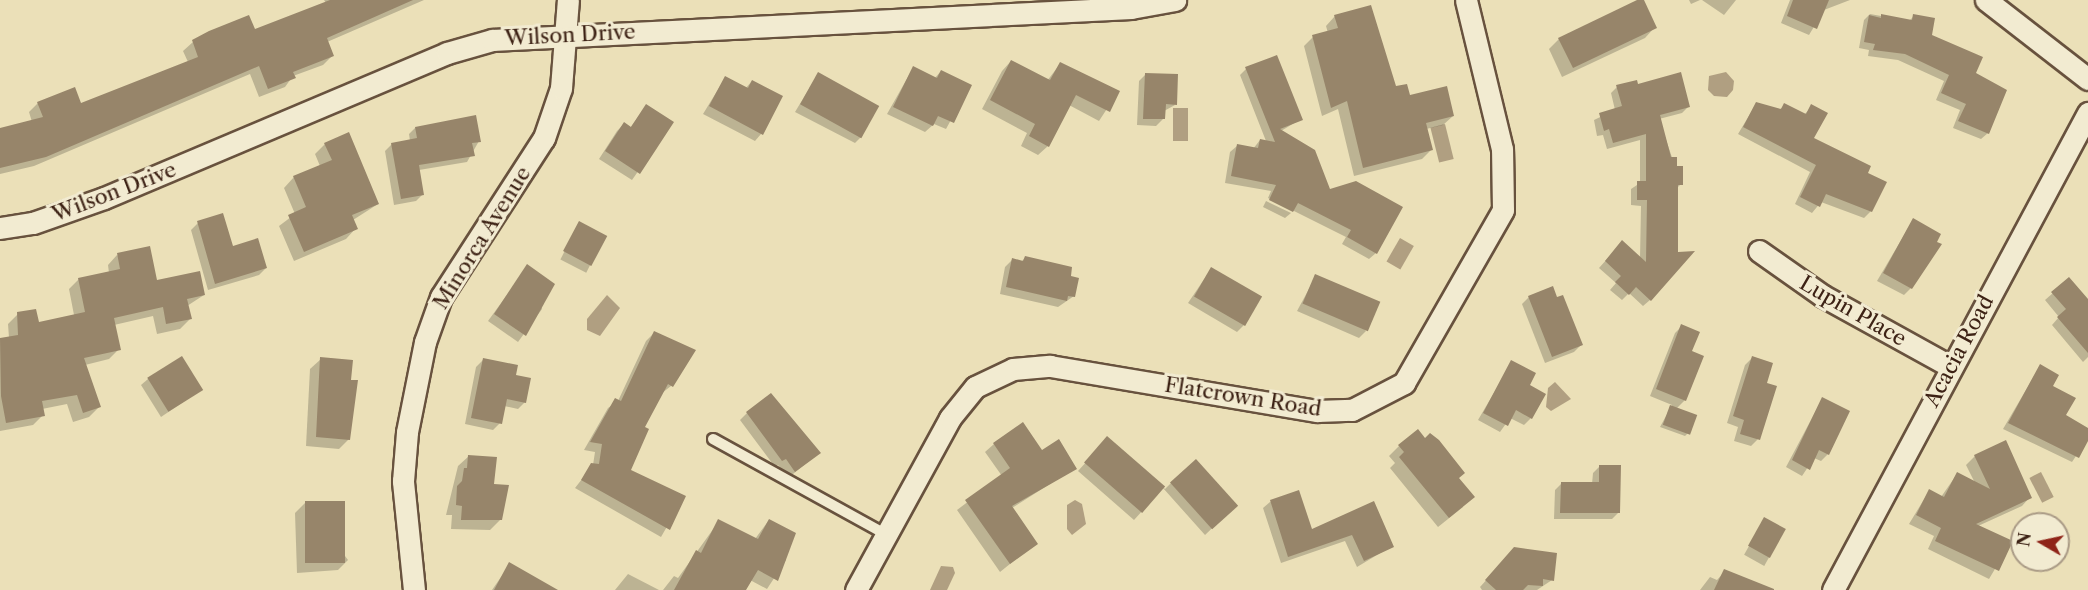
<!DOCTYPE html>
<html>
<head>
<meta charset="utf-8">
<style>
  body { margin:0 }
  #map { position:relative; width:2088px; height:590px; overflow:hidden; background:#ebe0b8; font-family:"Libre Caslon Text",serif }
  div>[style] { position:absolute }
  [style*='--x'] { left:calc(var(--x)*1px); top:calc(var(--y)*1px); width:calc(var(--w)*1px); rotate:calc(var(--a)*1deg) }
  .water>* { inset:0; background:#b09f81; transform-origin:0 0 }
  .shadow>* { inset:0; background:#0003; transform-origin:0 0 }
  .building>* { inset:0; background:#97856a; transform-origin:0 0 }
  .roads { filter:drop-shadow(2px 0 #68523e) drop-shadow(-2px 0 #68523e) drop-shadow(0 2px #68523e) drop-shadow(0 -2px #68523e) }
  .lane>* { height:10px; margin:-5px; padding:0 5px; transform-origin:5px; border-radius:5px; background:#f2ebd1 }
  .street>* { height:21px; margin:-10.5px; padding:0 10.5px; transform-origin:10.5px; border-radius:10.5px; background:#f2ebd1 }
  span { translate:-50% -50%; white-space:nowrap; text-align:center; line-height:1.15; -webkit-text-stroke:6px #f2ebd1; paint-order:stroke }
  .street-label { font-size:21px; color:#3d2215 }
  .north { position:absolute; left:2010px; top:512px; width:60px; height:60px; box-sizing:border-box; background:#f2ebd1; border:2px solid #aa9b86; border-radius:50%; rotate:279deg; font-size:16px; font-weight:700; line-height:24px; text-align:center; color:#3d2215 }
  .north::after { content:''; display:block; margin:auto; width:21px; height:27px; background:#8f2418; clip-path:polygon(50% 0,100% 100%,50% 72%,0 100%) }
</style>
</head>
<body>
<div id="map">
  <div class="water">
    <div style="clip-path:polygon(1726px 72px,1734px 81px,1733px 90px,1727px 97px,1714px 96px,1708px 90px,1709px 76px)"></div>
    <div style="left:1188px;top:108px;width:33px;height:15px;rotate:90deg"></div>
    <div style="left:1445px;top:124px;width:36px;height:15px;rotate:76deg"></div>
    <div style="left:1400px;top:238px;width:16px;height:27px;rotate:30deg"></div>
    <div style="clip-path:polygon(607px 295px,620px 308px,600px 336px,587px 330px,587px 319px)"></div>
    <div style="clip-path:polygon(1555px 382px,1571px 399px,1551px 411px,1546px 407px,1548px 388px)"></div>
    <div style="left:2041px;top:472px;width:28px;height:13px;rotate:63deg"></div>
    <div style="clip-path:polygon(1075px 500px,1082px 504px,1086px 524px,1072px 535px,1067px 529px,1067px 505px)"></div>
    <div style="clip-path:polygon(941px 566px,953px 567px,955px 573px,947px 590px,930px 590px)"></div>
  </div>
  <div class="shadow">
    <div style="clip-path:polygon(324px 0,424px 0,327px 42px,332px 56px,323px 65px,293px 76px,285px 87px,259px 97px,250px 74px,34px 166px,0 174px,0 129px,32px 122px,29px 112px,38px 103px,80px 105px,188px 62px,183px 51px,193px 42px,248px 17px,254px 31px,326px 3px)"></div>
    <div style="clip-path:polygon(1641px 0,1655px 27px,1645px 38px,1562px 77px,1549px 49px,1559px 39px)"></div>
    <div style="clip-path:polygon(1689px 0,1700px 0,1691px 4px)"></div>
    <div style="clip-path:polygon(1702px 0,1736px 0,1724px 15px)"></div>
    <div style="clip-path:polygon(1790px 0,1850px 0,1824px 10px,1809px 35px,1781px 23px)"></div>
    <div style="clip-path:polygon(1870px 14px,1909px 21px,1914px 16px,1930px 36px,1974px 74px,1988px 133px,1981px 139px,1953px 128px,1960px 110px,1936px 100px,1944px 81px,1898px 60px,1868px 56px,1869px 50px,1859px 48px,1864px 20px)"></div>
    <div style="clip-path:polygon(1335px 16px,1395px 88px,1453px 116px,1443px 125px,1426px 129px,1431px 150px,1422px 159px,1354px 176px,1338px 109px,1322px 116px,1304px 46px,1313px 37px,1328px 33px,1326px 26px)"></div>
    <div style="clip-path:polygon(1011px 61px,1047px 81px,1060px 64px,1118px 92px,1099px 121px,1069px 105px,1048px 146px,1038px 155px,1021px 146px,1027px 133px,982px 109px,1002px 71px)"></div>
    <div style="clip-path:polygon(913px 68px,935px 78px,941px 71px,970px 85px,946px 129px,934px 124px,925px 132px,887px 114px)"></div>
    <div style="clip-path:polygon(1246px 69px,1301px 119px,1281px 131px,1376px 253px,1369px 259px,1342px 244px,1346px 237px,1268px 198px,1271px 191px,1225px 183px,1230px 152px,1237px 146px,1253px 149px,1260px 140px,1266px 141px,1240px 75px)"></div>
    <div style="clip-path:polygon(818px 74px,862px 136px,855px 143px,795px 112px)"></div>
    <div style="clip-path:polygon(1146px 74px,1175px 105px,1164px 111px,1163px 119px,1156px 126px,1137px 125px,1139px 81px)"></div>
    <div style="clip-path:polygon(725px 78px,745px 89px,752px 81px,761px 134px,755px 141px,703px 114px)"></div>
    <div style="clip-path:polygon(1637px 86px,1689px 106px,1682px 113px,1659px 119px,1681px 184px,1677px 188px,1650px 300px,1643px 306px,1629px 293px,1622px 300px,1610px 290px,1616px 283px,1599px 268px,1616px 249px,1640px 259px,1641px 206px,1631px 205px,1631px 189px,1640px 183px,1640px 140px,1607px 149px,1603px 135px,1597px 136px,1594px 120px,1615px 110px,1611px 93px,1617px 87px)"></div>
    <div style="clip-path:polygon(1756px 104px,1779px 110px,1785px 105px,1804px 115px,1812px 106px,1812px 139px,1866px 173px,1871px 211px,1864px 218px,1821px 202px,1812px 213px,1795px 204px,1810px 172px,1738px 134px)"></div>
    <div style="clip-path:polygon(646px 106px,672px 123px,632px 180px,599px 159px,617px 131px,624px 124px,630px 128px)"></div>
    <div style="clip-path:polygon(415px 128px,479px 141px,467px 162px,419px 170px,423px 194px,416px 201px,394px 205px,385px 151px,392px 144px,410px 141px,409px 134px)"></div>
    <div style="clip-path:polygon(325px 144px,378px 204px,353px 220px,356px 228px,346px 239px,294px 261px,279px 226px,295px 214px,284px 188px,294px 177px,320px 166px,315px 154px)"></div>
    <div style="clip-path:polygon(1266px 201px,1291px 213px,1285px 218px,1263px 207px)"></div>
    <div style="clip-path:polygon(1913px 220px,1911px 288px,1904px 295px,1877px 281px)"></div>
    <div style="clip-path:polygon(198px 223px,232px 247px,266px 268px,259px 275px,208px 290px,191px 230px)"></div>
    <div style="left:579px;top:223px;width:29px;height:41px;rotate:27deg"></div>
    <div style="clip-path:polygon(117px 255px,156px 282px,204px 295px,187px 306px,190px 319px,180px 329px,157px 334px,153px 316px,114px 325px,119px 349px,109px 359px,85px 365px,99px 407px,89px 417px,73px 422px,67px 404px,42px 409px,43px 415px,33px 425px,0 431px,0 340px,9px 338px,8px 324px,18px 314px,38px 324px,74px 315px,69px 289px,79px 279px,109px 273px,108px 265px)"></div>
    <div style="clip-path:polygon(1025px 258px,1069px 277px,1074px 296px,1058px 307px,1000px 294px,1005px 267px,1012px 260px,1021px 262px)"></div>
    <div style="clip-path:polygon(528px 266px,542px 309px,518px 342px,488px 321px)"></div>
    <div style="clip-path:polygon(1211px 269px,1244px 325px,1237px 332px,1188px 303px)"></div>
    <div style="clip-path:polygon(1316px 276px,1366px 331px,1359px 338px,1297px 311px)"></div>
    <div style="clip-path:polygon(2069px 279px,2088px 302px,2088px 357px,2083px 362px,2052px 325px,2059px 317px,2045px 300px)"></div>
    <div style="clip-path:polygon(1529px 297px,1581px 345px,1574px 352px,1545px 363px,1522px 304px)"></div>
    <div style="clip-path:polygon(1682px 326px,1690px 352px,1685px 400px,1676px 409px,1688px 433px,1685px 436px,1660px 427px,1672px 405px,1650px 396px,1675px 333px)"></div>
    <div style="clip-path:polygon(654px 333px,694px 351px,671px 386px,662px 393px,643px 427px,629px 471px,684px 497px,661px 537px,575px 488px,593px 465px,595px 452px,584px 450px,608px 408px,618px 401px,646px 341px)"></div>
    <div style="clip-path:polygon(1752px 358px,1765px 384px,1758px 439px,1751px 446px,1734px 441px,1738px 427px,1727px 423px,1745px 365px)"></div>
    <div style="clip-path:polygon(321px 359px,349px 439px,339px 449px,306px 446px,310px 369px)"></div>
    <div style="clip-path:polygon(483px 360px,514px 376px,525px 402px,518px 409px,504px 406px,500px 423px,493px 430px,465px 424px,476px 367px)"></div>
    <div style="clip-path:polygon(1512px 362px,1528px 386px,1531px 418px,1524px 425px,1510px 418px,1500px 432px,1478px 420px)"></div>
    <div style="clip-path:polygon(2040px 366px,2064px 416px,2088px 430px,2088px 438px,2072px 462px,2003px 429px)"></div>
    <div style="clip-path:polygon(148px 379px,201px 390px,161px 417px,141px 385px)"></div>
    <div style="clip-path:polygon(1822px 399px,1828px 454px,1821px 461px,1814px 458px,1802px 476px,1786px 467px)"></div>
    <div style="clip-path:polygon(747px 413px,819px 453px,788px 478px,778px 465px,775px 467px,740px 420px)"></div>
    <div style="clip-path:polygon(1107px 439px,1165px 489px,1171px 483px,1229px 512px,1205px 535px,1163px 488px,1134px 520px,1078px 471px)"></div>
    <div style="clip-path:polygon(994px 444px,1041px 452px,1075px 468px,1012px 508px,1036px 543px,1000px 572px,957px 510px,1002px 476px,985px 452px)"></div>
    <div style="clip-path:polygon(1399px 446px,1458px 478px,1463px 507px,1438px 527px,1390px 468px,1395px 463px,1389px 456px)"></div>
    <div style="clip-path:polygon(469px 456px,493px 485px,501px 519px,490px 530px,451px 529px,452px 515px,446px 515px,458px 466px)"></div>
    <div style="clip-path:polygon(1975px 456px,2030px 497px,2022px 506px,1978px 526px,2011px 542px,1989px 579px,1928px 549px,1934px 536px,1909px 524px,1929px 491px,1941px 497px,1957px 474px,1975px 483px,1966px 465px)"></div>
    <div style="clip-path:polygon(1600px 466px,1619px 512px,1612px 519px,1554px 519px,1555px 490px,1562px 483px,1592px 484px,1593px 473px)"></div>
    <div style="clip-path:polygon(1299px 492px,1311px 531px,1373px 503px,1392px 546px,1357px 567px,1345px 541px,1281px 563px,1263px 508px,1270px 502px)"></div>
    <div style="clip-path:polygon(305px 503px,348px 560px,338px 570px,297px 573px,295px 513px)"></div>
    <div style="left:1764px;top:519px;width:23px;height:41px;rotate:29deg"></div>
    <div style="clip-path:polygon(769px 520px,782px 558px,786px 560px,767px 589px,750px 580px,745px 590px,663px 590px,674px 576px,678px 578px,719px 521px,755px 539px)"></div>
    <div style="clip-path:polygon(1508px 556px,1552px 580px,1537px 590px,1482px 590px,1480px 587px)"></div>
    <div style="clip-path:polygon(510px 564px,536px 590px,492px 590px)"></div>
    <div style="clip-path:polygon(1725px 571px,1741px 590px,1700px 590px,1710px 577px,1717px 580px)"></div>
    <div style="clip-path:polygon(628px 574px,659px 590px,615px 590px)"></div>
  </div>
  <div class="building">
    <div style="clip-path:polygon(330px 0,413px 0,327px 38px,334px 56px,293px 72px,296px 78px,268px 89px,259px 66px,46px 157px,0 168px,0 128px,43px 117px,37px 102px,75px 87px,81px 103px,198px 57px,192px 40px,209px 31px,249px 15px,255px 29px)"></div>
    <div style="clip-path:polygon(1637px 0,1644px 0,1657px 28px,1573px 68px,1558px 38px)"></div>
    <div style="clip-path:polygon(1793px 0,1829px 0,1817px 29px,1787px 16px)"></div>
    <div style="clip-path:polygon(1371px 5px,1396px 86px,1407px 84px,1410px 95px,1447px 86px,1454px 116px,1426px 123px,1433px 150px,1363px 168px,1347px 101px,1331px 108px,1312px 35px,1338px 28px,1334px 15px)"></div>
    <div style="clip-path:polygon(1881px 14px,1912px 20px,1913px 14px,1935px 18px,1932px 35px,1983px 57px,1976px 73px,2007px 90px,1989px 134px,1958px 121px,1966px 104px,1941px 93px,1949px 75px,1905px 54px,1873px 50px,1875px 44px,1864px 42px,1869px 15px,1881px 18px)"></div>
    <div style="clip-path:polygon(1277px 55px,1303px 120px,1280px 129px,1315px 150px,1330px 189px,1356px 181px,1403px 207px,1377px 254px,1347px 237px,1351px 230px,1298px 203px,1293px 212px,1269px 200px,1276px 185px,1231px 176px,1237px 144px,1258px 148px,1260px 139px,1275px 142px,1245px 67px)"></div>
    <div style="clip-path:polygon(1011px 60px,1050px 80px,1060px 62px,1120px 91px,1110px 112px,1076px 95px,1049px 147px,1029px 136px,1035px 124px,990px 100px)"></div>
    <div style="clip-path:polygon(913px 66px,937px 78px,941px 70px,972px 85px,954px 123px,938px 116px,933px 126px,893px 107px)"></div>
    <div style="left:818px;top:72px;width:70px;height:37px;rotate:29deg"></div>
    <div style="clip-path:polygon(1681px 72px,1690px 107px,1660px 115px,1671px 157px,1677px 157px,1677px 166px,1683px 166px,1683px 185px,1678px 185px,1678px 252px,1695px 251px,1651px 301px,1636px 287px,1629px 295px,1615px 282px,1621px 276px,1605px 261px,1622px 240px,1646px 262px,1647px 200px,1637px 200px,1637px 181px,1646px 181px,1646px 134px,1613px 143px,1609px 129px,1604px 131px,1599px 113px,1622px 106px,1616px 85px,1637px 80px,1638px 84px)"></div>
    <div style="clip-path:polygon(1145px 73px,1178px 74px,1177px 105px,1166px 104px,1165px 119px,1143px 119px)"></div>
    <div style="clip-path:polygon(725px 76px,748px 88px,752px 80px,783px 96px,763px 135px,709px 106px)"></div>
    <div style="clip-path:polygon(1756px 102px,1781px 109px,1784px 103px,1806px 114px,1811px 104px,1828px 113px,1814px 138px,1871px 166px,1868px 173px,1887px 182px,1872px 212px,1826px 194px,1820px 207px,1800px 197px,1816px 165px,1743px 127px)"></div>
    <div style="clip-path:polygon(646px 104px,674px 122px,640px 174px,605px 151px,624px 122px,631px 127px)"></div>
    <div style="clip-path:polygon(476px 115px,481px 142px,472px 143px,475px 156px,419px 165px,424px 195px,401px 199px,391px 143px,417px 138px,415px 127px)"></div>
    <div style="clip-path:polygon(349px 132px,379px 204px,352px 215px,358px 229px,304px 252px,288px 215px,306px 207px,293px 176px,332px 160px,324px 143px)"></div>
    <div style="clip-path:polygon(223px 213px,233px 246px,258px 238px,267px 268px,215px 284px,197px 221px)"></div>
    <div style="clip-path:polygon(1913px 218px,1941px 234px,1937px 242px,1942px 244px,1912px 289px,1883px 273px)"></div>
    <div style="left:579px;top:221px;width:32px;height:34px;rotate:28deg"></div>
    <div style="clip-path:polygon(150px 246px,157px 280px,200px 271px,205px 295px,187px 299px,192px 319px,166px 324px,163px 307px,114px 318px,121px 350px,84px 358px,101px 407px,83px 413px,77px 395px,42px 401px,45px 416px,6px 423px,1px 396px,0 338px,18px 335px,17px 312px,36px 309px,39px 322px,85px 312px,78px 278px,120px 269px,117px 253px)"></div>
    <div style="clip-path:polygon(1025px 256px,1072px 267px,1071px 276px,1079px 278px,1075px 297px,1068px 296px,1067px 301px,1006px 287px,1012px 258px,1023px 261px)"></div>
    <div style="clip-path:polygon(527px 264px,555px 284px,526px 336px,494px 314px)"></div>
    <div style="left:1211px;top:267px;width:59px;height:34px;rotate:30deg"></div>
    <div style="left:1315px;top:274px;width:71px;height:32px;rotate:23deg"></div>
    <div style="clip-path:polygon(2069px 277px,2088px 299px,2088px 353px,2057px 317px,2066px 309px,2051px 292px)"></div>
    <div style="clip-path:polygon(1553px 286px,1557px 297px,1563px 295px,1583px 345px,1552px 357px,1528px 296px)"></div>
    <div style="clip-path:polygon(1681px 324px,1700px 332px,1692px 351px,1704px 356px,1686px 401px,1656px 389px)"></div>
    <div style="clip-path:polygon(654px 331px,696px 350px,673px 387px,668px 384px,645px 427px,649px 429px,631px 470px,686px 496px,670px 530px,581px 480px,591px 463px,599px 464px,602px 444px,590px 442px,615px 398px,621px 401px)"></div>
    <div style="left:182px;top:356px;width:40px;height:41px;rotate:58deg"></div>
    <div style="clip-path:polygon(1752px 356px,1773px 363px,1767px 383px,1777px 386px,1760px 440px,1740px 434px,1744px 420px,1733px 416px)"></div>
    <div style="clip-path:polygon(320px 357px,353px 360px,351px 380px,358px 380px,350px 440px,316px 437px)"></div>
    <div style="clip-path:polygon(483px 358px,518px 365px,516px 375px,531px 378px,526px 403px,507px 399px,502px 424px,471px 418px)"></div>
    <div style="clip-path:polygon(1511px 360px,1536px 373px,1530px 385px,1546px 394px,1532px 419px,1516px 410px,1508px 426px,1483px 413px)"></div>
    <div style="clip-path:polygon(2040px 364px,2059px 375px,2053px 386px,2076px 398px,2066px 415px,2088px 428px,2088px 441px,2079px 458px,2008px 423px)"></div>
    <div style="clip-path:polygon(771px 393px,821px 453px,795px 472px,786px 459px,782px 461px,746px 412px)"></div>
    <div style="clip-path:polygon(1822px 397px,1850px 411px,1829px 455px,1819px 450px,1810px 470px,1792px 460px)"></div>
    <div style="left:1670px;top:405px;width:29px;height:21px;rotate:20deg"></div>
    <div style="clip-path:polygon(1023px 422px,1042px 450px,1059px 439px,1077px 469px,1012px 506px,1038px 544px,1010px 564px,965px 500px,1010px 468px,993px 443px)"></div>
    <div style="clip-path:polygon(1418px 429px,1425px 438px,1430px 433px,1439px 440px,1465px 473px,1459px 478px,1475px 497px,1449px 518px,1399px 457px,1404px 452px,1398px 445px)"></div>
    <div style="left:1107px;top:436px;width:77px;height:35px;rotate:41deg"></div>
    <div style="clip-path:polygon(2006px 440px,2032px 498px,1976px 524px,2013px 541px,1999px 571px,1935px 541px,1941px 528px,1916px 515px,1929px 489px,1944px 497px,1957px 472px,1990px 489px,1974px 455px)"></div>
    <div style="clip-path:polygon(468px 455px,497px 457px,494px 484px,509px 485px,502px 520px,461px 520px,462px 506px,456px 505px,457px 486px,462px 481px,464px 468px,467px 468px)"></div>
    <div style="left:1196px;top:459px;width:63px;height:35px;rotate:48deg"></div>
    <div style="clip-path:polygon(1599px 465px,1621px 465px,1620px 513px,1560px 513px,1561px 482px,1599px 482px)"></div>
    <div style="clip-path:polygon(1299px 490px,1312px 529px,1374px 501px,1394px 547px,1364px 561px,1352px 535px,1288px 557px,1270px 500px)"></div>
    <div style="left:305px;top:501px;width:40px;height:62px"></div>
    <div style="left:1764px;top:517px;width:25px;height:33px;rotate:29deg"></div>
    <div style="clip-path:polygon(718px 519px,758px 539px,769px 519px,796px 533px,778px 581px,758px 570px,746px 590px,674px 590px,696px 550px,701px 553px)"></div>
    <div style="clip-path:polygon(1514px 547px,1557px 553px,1554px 581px,1543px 579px,1543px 586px,1528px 585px,1523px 590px,1496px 590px,1485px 580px)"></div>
    <div style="clip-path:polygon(509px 562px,558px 590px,494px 590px)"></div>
    <div style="clip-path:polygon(1724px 569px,1774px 589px,1774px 590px,1714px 590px)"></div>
  </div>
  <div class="roads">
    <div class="lane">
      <div style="--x:713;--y:439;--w:199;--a:28.9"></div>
    </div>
    <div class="street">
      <div style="--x:1986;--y:0;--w:129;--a:37.8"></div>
      <div style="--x:0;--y:228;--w:33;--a:-9"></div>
      <div style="--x:33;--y:223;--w:75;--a:-19.4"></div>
      <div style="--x:104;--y:198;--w:372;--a:-22.9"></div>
      <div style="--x:447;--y:53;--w:47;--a:-16.1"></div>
      <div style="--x:492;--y:40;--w:640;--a:-2.87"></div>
      <div style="--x:1131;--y:8;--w:45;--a:-10.3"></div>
      <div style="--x:1759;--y:251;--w:78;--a:35.1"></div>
      <div style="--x:1823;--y:296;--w:145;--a:28.9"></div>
      <div style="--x:414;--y:590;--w:110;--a:-95.8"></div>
      <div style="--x:403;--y:481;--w:49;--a:-85.3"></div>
      <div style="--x:407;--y:432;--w:92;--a:-78.7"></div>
      <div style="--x:425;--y:342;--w:48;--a:-70.4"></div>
      <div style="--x:441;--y:297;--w:189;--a:-57.1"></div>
      <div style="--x:544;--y:138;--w:53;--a:-71.2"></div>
      <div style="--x:561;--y:88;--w:88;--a:-85.5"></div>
      <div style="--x:856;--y:590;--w:196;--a:-61.3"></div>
      <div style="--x:950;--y:418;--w:40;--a:-51"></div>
      <div style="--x:975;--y:387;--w:42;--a:-25.3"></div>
      <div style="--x:1013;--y:369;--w:37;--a:-5"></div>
      <div style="--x:1050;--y:366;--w:271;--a:9.6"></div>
      <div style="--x:1317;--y:411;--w:35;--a:-2"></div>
      <div style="--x:1352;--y:410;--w:59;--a:-27.4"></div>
      <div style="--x:1404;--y:383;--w:199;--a:-60.2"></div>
      <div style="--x:1503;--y:210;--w:61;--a:-90.9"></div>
      <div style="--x:1502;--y:149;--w:153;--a:-103.6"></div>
      <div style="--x:1833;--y:590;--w:541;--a:-61.87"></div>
    </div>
  </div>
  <div class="street-label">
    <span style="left:570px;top:35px;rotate:-3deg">Wilson Drive</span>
    <span style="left:114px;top:192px;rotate:-21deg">Wilson Drive</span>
    <span style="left:482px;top:238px;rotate:-58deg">Minorca Avenue</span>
    <span style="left:1853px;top:311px;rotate:30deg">Lupin Place</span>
    <span style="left:1959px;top:351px;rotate:-62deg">Acacia Road</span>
    <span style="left:1243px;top:397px;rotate:9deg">Flatcrown Road</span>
  </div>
  <div class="north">N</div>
</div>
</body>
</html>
